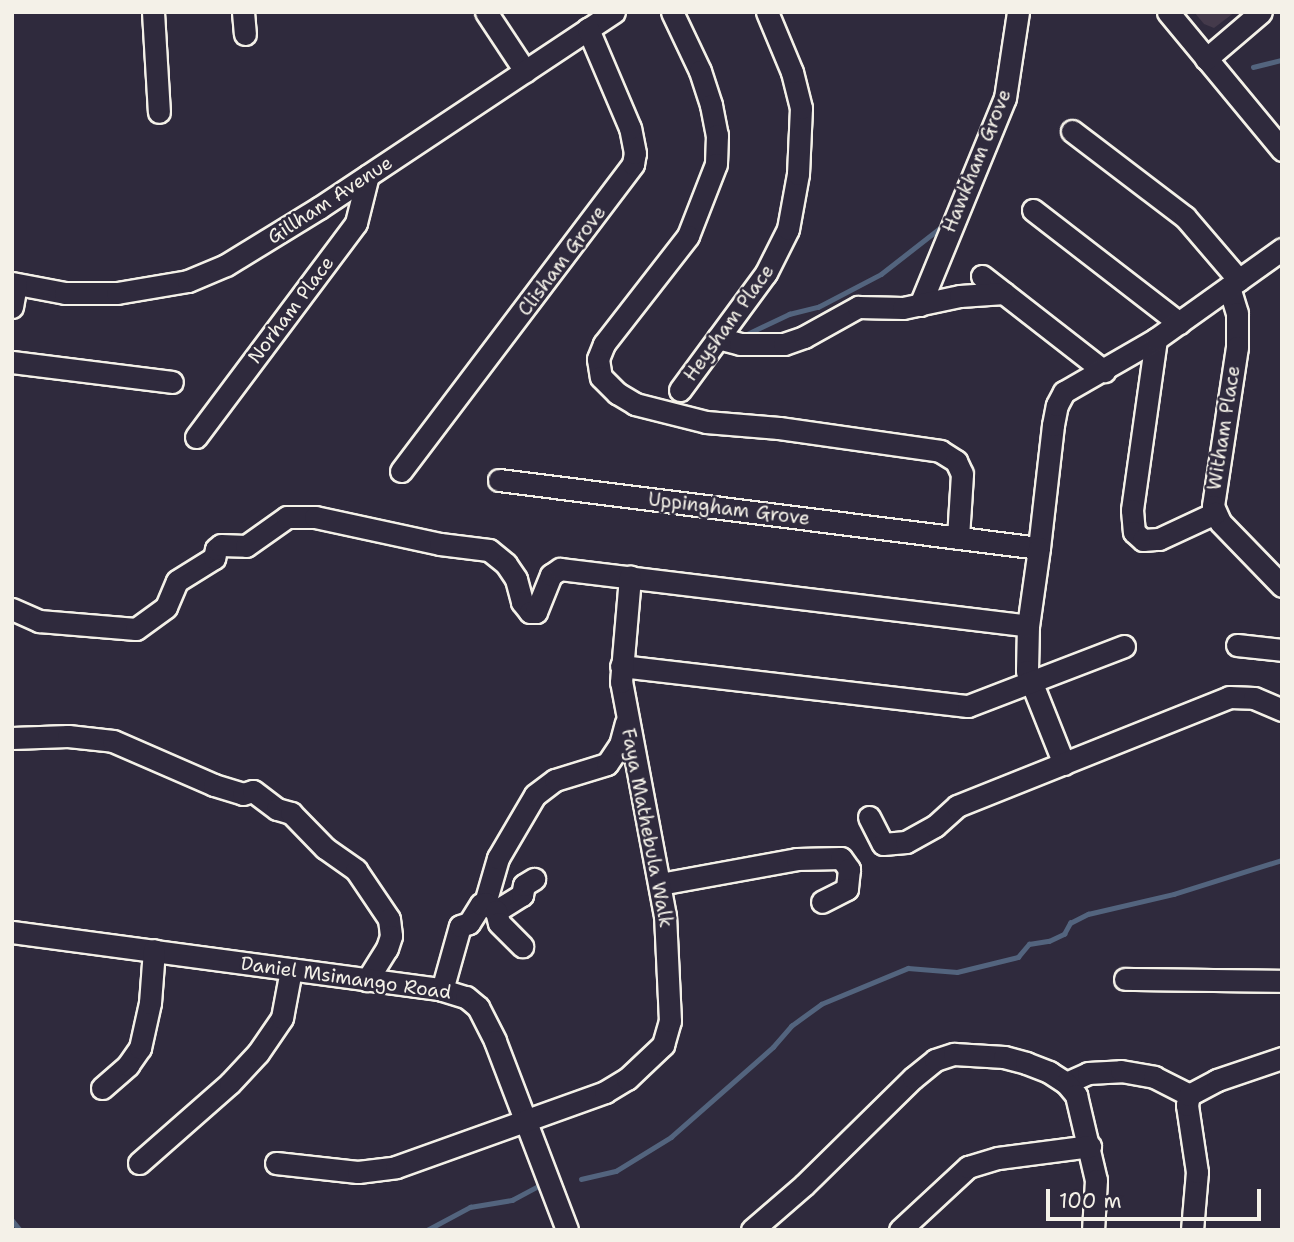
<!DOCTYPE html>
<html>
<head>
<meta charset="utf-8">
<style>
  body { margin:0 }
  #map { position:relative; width:1294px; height:1242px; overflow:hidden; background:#2f2a3d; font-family:"Shantell Sans",sans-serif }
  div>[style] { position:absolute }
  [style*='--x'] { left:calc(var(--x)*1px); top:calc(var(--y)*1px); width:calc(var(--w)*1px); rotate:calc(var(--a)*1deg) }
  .built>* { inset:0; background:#443a4b }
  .stream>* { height:4.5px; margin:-2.25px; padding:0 2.25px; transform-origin:2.25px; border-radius:2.25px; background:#53647e }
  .roads { filter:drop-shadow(2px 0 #f4f1e8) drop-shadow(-2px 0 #f4f1e8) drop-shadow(0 2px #f4f1e8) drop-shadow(0 -2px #f4f1e8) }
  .minor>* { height:21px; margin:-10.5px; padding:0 10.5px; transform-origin:10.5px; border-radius:10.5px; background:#2f2a3d }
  span { translate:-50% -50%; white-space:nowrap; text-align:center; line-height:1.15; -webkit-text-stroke:5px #2f2a3d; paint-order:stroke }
  .street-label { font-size:19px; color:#f4f1e8 }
  .frame { position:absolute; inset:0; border:14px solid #f4f1e8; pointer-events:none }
  .scale { position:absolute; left:1046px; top:1189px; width:215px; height:32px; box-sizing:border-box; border:4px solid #f4f1e8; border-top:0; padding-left:9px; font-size:21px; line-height:24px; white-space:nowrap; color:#f4f1e8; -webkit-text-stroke:5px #2f2a3d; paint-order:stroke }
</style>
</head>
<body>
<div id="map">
  <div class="built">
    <div style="clip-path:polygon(1194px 12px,1235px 12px,1214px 28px,1204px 24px)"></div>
  </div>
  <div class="stream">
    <div style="--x:1253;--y:67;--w:30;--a:-14"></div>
    <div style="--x:745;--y:335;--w:49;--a:-25.5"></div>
    <div style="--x:789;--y:314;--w:30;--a:-14"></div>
    <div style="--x:818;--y:307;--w:71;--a:-27.6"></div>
    <div style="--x:881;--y:274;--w:75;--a:-37.9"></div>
    <div style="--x:581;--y:1179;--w:36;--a:-13"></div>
    <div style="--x:616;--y:1171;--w:65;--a:-31.7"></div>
    <div style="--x:671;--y:1137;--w:136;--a:-41.4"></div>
    <div style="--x:773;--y:1047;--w:28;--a:-49"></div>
    <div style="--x:791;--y:1026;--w:37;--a:-36"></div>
    <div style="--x:821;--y:1004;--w:94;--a:-22.5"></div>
    <div style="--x:908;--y:968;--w:49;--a:4.7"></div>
    <div style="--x:957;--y:972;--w:63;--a:-13.8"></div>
    <div style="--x:1018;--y:957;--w:17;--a:-50"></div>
    <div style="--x:1029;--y:944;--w:20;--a:-9"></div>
    <div style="--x:1049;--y:941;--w:17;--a:-25"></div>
    <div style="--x:1064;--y:934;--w:13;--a:-61"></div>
    <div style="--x:1070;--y:923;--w:20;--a:-27"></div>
    <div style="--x:1088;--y:914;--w:88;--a:-13.1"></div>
    <div style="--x:1174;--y:894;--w:113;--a:-17.5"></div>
    <div style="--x:12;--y:1220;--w:13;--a:51"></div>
    <div style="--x:187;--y:1230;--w:16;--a:0"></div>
    <div style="--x:427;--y:1230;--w:49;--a:-28.1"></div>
    <div style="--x:470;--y:1207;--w:43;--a:-9.5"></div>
    <div style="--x:512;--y:1200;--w:30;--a:-28"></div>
  </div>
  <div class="roads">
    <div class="minor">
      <div style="--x:153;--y:12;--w:100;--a:86.6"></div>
      <div style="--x:243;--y:12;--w:22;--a:85"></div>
      <div style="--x:486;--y:12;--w:71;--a:56.5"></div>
      <div style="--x:672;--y:12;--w:65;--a:64.6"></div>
      <div style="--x:700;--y:71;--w:36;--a:72"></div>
      <div style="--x:711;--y:105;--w:31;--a:79"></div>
      <div style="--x:717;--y:135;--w:29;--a:92"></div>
      <div style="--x:716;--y:164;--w:77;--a:111.3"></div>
      <div style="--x:688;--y:236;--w:137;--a:127.9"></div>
      <div style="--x:604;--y:344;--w:16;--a:112"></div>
      <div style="--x:598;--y:359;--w:18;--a:81"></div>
      <div style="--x:601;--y:377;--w:23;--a:45"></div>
      <div style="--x:617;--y:393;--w:21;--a:31"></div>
      <div style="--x:635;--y:404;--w:73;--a:14.2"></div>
      <div style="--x:706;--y:422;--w:73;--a:4.7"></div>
      <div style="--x:779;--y:428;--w:163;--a:8.1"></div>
      <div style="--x:940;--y:451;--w:19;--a:32"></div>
      <div style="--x:956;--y:461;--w:14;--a:65"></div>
      <div style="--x:962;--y:474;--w:64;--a:93.6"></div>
      <div style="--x:1168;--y:12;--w:179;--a:50.4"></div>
      <div style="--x:1206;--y:59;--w:72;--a:-40.5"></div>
      <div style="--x:1072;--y:131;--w:142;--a:37.3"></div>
      <div style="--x:1185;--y:217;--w:83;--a:49.4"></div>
      <div style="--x:1033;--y:210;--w:185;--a:37.7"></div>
      <div style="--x:982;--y:276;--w:155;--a:37.9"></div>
      <div style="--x:12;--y:283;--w:54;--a:10.7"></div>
      <div style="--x:65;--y:293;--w:52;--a:0"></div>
      <div style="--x:117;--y:293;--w:72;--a:-9.6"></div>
      <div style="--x:188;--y:281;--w:41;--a:-22.8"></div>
      <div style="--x:226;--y:265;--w:109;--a:-31.5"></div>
      <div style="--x:319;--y:208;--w:354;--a:-33.6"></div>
      <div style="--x:1229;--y:287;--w:27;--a:73"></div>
      <div style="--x:1237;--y:313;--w:34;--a:90"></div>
      <div style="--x:1237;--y:347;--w:161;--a:98.6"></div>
      <div style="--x:1213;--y:506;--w:17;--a:66"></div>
      <div style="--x:1220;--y:522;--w:89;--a:45.9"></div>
      <div style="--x:920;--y:305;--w:224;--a:-67.7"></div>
      <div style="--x:1005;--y:98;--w:87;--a:-81.4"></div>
      <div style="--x:12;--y:307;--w:23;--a:-80"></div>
      <div style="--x:718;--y:338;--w:23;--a:15"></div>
      <div style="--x:740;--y:344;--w:44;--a:0"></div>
      <div style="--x:784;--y:344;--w:21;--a:-19"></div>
      <div style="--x:804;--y:337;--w:62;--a:-29.1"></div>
      <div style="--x:858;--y:307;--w:45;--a:1.3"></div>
      <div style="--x:903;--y:308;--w:58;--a:-11.9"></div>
      <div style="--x:960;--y:296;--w:44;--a:-3.9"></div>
      <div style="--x:1156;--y:339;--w:173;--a:98"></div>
      <div style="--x:1132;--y:510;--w:22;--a:85"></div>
      <div style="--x:1134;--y:532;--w:12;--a:42"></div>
      <div style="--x:1143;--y:540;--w:16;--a:-4"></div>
      <div style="--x:1159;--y:539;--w:62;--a:-24.9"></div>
      <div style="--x:12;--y:362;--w:161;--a:7.1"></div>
      <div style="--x:680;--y:390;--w:145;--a:-53.7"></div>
      <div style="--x:766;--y:273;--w:49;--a:-63.4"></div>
      <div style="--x:788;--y:229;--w:56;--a:-79.7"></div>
      <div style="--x:798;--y:174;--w:66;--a:-87.4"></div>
      <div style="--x:801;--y:108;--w:37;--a:-104"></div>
      <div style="--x:792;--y:72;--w:65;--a:-112.6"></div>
      <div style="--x:196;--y:437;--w:267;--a:-53.2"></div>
      <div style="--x:356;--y:223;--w:49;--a:-76"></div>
      <div style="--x:401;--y:471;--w:385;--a:-52.9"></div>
      <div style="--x:633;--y:164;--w:11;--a:-80"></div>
      <div style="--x:635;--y:153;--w:25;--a:-101"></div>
      <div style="--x:630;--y:128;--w:108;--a:-113"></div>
      <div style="--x:499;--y:480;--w:544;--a:7.18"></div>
      <div style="--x:1039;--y:548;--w:124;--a:-83.5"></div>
      <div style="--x:1053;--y:425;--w:20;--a:-79"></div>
      <div style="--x:1057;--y:405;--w:15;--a:-62"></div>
      <div style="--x:1064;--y:392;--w:106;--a:-29.9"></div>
      <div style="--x:1156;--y:339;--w:155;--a:-35.5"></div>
      <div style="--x:1039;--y:548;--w:79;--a:98"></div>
      <div style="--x:1028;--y:626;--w:45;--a:91.3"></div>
      <div style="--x:1027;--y:671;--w:100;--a:68.3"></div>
      <div style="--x:12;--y:609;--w:30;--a:24"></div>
      <div style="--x:39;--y:621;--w:97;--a:4.7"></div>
      <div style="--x:136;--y:629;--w:37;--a:-36"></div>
      <div style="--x:166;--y:607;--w:28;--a:-67"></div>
      <div style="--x:177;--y:581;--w:44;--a:-31.9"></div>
      <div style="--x:214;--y:558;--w:9;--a:-77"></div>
      <div style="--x:216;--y:549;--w:6;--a:-39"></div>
      <div style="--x:221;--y:545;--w:25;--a:2"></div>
      <div style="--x:246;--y:546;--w:50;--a:-35.3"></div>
      <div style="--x:287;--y:517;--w:28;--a:0"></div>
      <div style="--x:315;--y:517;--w:128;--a:12.2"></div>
      <div style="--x:440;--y:544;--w:49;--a:7"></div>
      <div style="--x:489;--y:550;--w:22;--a:39"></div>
      <div style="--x:506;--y:564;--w:18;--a:56"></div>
      <div style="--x:516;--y:579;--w:24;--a:75"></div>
      <div style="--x:522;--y:602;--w:13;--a:51"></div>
      <div style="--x:530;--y:612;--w:6;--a:0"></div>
      <div style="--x:536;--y:612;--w:40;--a:-68"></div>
      <div style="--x:551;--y:575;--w:11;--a:-34"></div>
      <div style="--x:560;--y:569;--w:471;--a:6.9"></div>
      <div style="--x:1237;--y:645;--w:45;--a:6.3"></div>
      <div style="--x:621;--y:666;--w:349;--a:6.6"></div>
      <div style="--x:968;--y:706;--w:167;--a:-21"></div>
      <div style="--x:12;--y:738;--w:56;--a:-2"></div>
      <div style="--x:68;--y:736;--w:45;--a:6.3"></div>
      <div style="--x:113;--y:741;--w:110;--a:23.5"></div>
      <div style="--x:214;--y:785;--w:30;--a:17"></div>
      <div style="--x:243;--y:794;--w:10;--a:-17"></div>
      <div style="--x:253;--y:791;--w:30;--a:37"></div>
      <div style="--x:277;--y:809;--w:15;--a:16"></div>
      <div style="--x:291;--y:813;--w:49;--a:45.8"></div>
      <div style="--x:325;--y:848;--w:38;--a:35"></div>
      <div style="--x:356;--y:870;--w:59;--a:56"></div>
      <div style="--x:389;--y:919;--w:17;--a:83"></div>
      <div style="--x:391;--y:936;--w:13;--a:108"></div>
      <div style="--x:387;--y:948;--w:38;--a:122"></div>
      <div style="--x:869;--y:817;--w:30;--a:63"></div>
      <div style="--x:883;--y:844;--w:23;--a:-5"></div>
      <div style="--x:906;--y:842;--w:33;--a:-29"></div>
      <div style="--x:935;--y:826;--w:30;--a:-42"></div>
      <div style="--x:957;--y:806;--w:293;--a:-21.8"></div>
      <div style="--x:1229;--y:697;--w:25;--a:2"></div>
      <div style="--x:1254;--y:698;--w:30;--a:23"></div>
      <div style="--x:660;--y:884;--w:139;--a:-10.3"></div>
      <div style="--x:797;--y:859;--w:44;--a:-1.3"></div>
      <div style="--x:841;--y:858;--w:14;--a:54"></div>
      <div style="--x:849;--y:869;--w:20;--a:96"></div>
      <div style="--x:847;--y:889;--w:28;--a:153"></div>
      <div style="--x:485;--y:903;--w:47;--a:-73.9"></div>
      <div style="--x:498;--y:858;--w:73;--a:-59.6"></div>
      <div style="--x:535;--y:795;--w:25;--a:-37"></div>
      <div style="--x:555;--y:780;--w:54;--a:-17.1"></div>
      <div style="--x:607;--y:764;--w:23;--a:-56"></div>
      <div style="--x:620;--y:745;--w:23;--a:-75"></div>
      <div style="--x:496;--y:911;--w:31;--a:-32"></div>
      <div style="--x:522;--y:895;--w:10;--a:-79"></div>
      <div style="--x:524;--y:885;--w:12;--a:-31"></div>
      <div style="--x:12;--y:932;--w:431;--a:7.6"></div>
      <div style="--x:439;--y:989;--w:28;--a:17"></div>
      <div style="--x:466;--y:997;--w:16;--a:40"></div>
      <div style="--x:478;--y:1007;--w:38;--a:63"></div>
      <div style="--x:495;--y:1041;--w:202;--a:69.1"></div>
      <div style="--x:1125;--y:979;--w:157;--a:0.7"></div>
      <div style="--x:442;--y:990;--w:66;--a:-74.3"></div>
      <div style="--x:460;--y:926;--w:9;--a:-18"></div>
      <div style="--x:469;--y:923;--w:22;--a:-58"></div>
      <div style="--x:481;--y:904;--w:4;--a:-14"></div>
      <div style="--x:485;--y:903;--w:14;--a:36"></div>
      <div style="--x:496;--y:911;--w:12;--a:76"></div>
      <div style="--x:499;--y:923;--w:33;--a:45"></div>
      <div style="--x:1066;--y:1083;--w:24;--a:-24"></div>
      <div style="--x:1088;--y:1073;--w:33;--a:-3"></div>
      <div style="--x:1121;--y:1071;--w:34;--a:10"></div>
      <div style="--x:1154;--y:1077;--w:39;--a:27"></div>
      <div style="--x:102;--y:1088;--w:35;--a:-41"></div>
      <div style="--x:128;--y:1065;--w:21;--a:-55"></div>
      <div style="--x:140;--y:1048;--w:46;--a:-77.5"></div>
      <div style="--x:150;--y:1003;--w:53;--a:-85.7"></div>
      <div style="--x:139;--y:1163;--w:121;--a:-41.3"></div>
      <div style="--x:230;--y:1083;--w:41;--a:-47"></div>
      <div style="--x:258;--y:1053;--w:42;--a:-55.6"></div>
      <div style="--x:282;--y:1018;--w:49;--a:-79.4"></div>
      <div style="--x:276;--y:1163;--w:82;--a:6.3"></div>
      <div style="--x:358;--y:1172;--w:38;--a:-7"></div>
      <div style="--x:396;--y:1167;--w:222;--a:-19.7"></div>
      <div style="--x:605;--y:1092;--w:26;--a:-31"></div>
      <div style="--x:627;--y:1079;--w:50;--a:-43.4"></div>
      <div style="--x:663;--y:1045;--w:25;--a:-74"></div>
      <div style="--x:670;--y:1021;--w:105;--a:-92.7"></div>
      <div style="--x:665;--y:916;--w:238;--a:-100.6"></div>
      <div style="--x:621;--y:682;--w:106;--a:-85.1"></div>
      <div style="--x:752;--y:1230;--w:69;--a:-40.9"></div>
      <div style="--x:804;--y:1185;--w:153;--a:-44.5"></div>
      <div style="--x:913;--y:1078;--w:28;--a:-39"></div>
      <div style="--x:935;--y:1060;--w:20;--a:-18"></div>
      <div style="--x:954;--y:1054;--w:50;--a:3.4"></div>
      <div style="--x:1004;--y:1057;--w:23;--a:15"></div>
      <div style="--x:1026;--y:1063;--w:25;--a:21"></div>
      <div style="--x:1049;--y:1072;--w:20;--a:33"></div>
      <div style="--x:1066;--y:1083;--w:16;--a:50"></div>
      <div style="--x:1076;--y:1095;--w:87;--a:76.8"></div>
      <div style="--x:1096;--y:1180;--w:50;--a:93.4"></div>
      <div style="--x:900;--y:1230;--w:93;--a:-42.8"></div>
      <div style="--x:968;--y:1167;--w:31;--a:-17"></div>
      <div style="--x:998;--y:1158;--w:93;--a:-7.4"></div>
      <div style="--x:1192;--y:1230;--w:58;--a:-85.1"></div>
      <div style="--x:1197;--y:1172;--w:68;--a:-98.5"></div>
      <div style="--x:1187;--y:1105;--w:10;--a:-79"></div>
      <div style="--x:1189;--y:1095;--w:32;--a:-28"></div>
      <div style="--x:1217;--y:1080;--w:69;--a:-18.7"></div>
    </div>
  </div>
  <div class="street-label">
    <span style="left:977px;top:161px;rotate:-68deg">Hawkham Grove</span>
    <span style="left:330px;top:200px;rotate:-33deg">Gillham Avenue</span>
    <span style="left:562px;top:261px;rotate:-53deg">Clisham Grove</span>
    <span style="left:291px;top:310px;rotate:-53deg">Norham Place</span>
    <span style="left:729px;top:323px;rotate:-54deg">Heysham Place</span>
    <span style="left:1224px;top:428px;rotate:-81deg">Witham Place</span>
    <span style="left:729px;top:509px;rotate:7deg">Uppingham Grove</span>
    <span style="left:647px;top:828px;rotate:79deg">Faya Mathebula Walk</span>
    <span style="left:346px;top:978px;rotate:8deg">Daniel Msimango Road</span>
  </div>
  <div class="frame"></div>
  <div class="scale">100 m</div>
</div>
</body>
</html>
